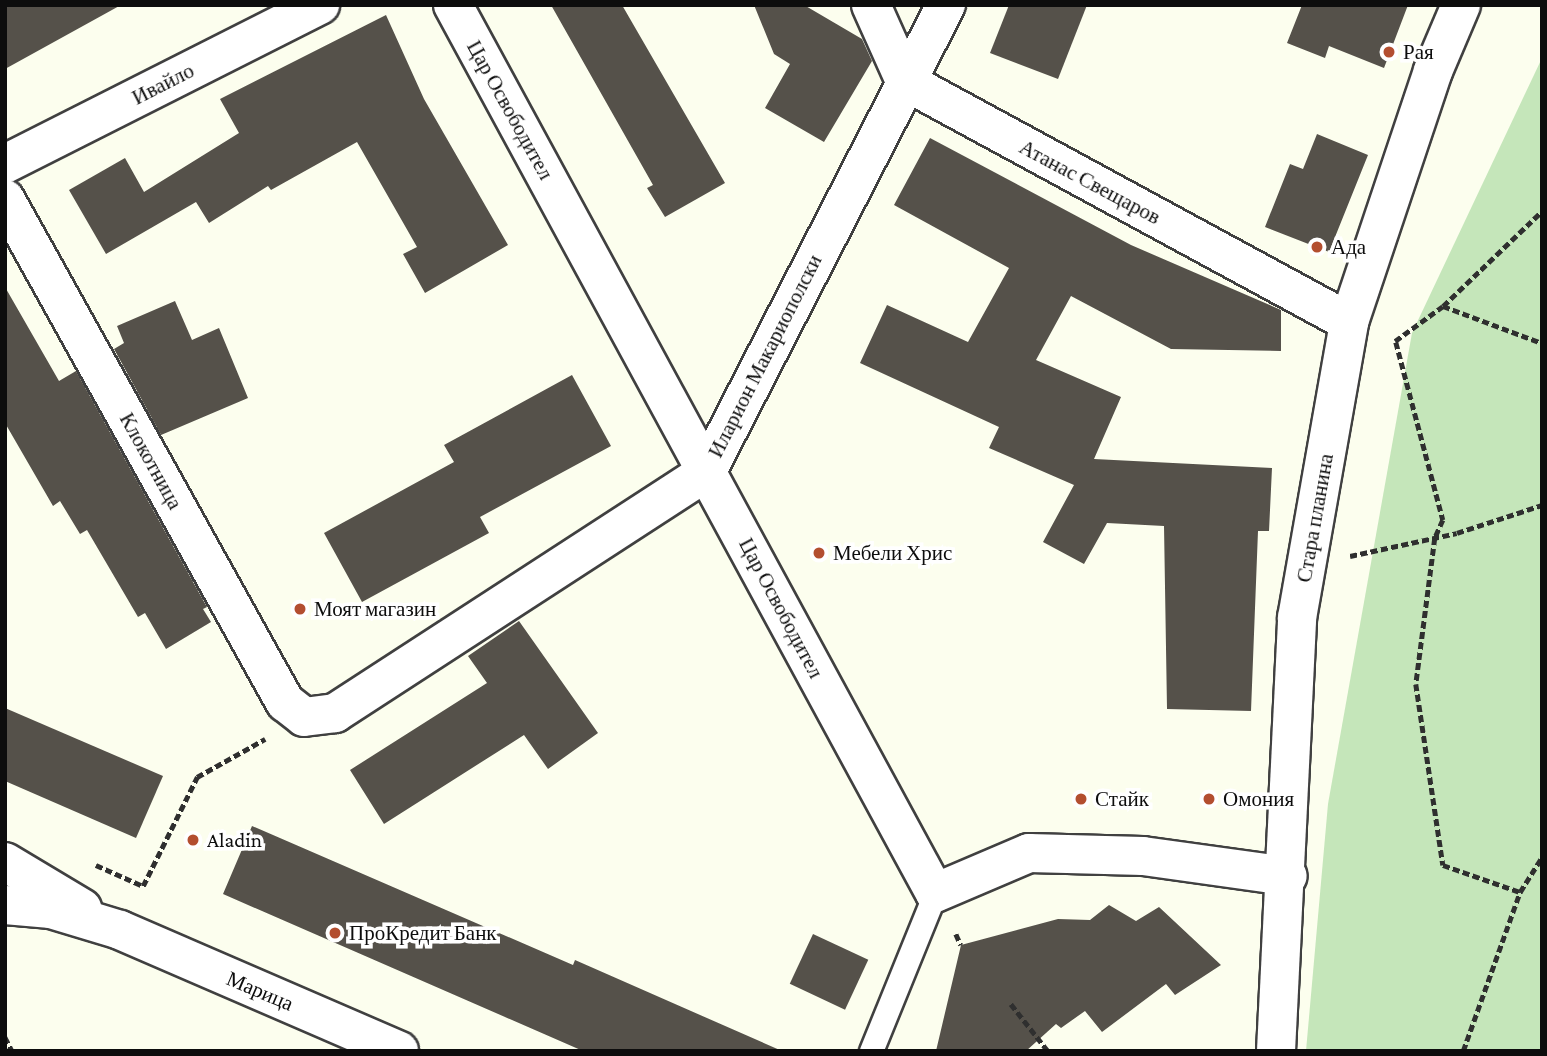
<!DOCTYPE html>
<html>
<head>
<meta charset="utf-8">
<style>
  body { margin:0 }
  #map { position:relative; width:1547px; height:1056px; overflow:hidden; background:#fcfeee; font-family:"Crimson Pro",serif }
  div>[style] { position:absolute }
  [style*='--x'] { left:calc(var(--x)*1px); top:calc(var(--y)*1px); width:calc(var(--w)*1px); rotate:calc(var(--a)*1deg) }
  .green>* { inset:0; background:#c5e6ba }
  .building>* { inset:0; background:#55514a; transform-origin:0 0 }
  .path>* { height:4.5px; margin-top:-2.25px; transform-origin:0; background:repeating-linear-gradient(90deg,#2f2f2f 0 7px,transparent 0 10.5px) }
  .roads { filter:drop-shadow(2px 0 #404040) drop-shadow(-2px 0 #404040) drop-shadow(0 2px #404040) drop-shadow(0 -2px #404040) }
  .lane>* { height:23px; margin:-11.5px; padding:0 11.5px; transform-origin:11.5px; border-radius:11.5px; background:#fff }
  .street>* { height:38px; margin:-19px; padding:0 19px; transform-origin:19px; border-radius:19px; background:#fff }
  .dots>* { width:19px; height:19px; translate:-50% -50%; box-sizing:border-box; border:4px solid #fff; border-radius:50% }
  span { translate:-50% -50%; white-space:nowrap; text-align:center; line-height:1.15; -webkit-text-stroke:7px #fff; paint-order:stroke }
  .poi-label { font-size:21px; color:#0d0d0d }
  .left { translate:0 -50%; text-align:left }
  .street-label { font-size:21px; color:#0d0d0d }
  .frame { position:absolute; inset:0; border:7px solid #0d0d0d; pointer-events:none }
</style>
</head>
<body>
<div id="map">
  <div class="green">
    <div style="clip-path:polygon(1542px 58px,1542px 1051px,1306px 1051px,1328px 804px,1412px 333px)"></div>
  </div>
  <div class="building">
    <div style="clip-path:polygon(5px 5px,121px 5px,5px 69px)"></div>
    <div style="clip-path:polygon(551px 5px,622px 5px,725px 183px,665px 217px,647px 188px,653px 185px)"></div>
    <div style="clip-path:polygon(754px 5px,804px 5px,862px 39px,872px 61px,824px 142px,765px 108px,790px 64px,774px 54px)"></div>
    <div style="clip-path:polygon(1009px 5px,1087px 5px,1058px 79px,990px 53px)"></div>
    <div style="clip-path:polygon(1302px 5px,1408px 5px,1384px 68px,1329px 46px,1325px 58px,1287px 43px)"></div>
    <div style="clip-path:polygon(386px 15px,424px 99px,508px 245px,425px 293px,403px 254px,417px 247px,357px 142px,271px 190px,268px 186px,209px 223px,196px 202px,106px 254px,69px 190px,125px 158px,144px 192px,239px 133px,220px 99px)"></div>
    <div style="clip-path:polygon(1317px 134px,1368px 155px,1329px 252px,1265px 227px,1290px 164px,1303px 169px)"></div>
    <div style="clip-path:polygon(930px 138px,1131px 245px,1281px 310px,1281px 351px,1171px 349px,1071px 296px,1036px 360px,1121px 397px,1094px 459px,1272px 468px,1269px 531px,1258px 531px,1251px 711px,1167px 709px,1164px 526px,1107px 523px,1084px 564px,1043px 542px,1074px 485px,989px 448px,999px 427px,860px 363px,887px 305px,968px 342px,1009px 268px,894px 205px)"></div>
    <div style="clip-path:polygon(5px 287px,59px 381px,76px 371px,207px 607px,203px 609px,211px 622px,166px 649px,145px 613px,138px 617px,87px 530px,80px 534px,60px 501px,53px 506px,5px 423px)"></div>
    <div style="clip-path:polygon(175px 301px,192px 340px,219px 328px,248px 398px,161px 435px,114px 349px,124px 343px,117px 326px)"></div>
    <div style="clip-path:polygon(572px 375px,611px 446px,480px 517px,489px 533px,362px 602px,324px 533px,454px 462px,444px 445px)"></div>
    <div style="clip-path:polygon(519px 621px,598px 733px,548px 769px,524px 735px,384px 824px,350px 770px,487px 683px,468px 656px)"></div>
    <div style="clip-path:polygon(5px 708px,163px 776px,136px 838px,5px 781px)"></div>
    <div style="clip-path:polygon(252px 826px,573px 965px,575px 960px,782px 1051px,583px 1051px,223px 894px)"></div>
    <div style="clip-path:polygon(1109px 905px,1136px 921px,1159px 907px,1221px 965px,1175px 995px,1166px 984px,1102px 1032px,1085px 1011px,1061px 1028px,1056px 1024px,1026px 1051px,936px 1051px,961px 945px,1058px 919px,1090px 920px)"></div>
    <div style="left:813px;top:934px;width:61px;height:55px;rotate:25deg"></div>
  </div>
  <div class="path">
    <div style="--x:1443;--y:306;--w:137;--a:-43.8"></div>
    <div style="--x:1395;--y:341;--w:59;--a:-36.1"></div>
    <div style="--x:1443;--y:306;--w:106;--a:20.5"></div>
    <div style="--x:1396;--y:342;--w:184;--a:75.2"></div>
    <div style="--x:1443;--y:520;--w:20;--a:114"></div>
    <div style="--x:1435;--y:538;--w:147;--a:97.4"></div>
    <div style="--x:1416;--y:684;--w:183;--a:81.5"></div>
    <div style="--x:1443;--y:865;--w:82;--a:19.3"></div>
    <div style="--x:1350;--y:556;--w:109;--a:-12.1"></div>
    <div style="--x:1457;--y:533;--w:89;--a:-18.2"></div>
    <div style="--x:96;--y:865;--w:51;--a:24.1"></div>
    <div style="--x:143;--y:886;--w:122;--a:-63.6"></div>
    <div style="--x:197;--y:777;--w:78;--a:-29.2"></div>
    <div style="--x:956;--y:934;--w:12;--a:66"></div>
    <div style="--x:1011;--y:1004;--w:60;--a:51.8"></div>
    <div style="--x:5;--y:1037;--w:16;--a:63"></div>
    <div style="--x:1463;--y:1051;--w:169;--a:-70.3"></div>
    <div style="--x:1520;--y:892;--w:41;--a:-57.8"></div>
  </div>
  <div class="roads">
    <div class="lane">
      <div style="--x:871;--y:1051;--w:170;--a:-67.9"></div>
    </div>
    <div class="street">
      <div style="--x:453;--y:5;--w:1010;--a:61.51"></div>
      <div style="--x:935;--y:893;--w:102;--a:-23.1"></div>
      <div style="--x:1029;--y:853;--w:114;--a:1.5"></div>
      <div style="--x:1143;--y:856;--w:146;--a:7.9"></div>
      <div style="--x:871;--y:5;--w:83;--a:65.9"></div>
      <div style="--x:905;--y:81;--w:505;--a:28.49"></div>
      <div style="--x:5;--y:164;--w:353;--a:-26.8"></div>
      <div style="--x:5;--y:199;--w:576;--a:60.9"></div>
      <div style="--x:285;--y:702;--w:24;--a:38"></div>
      <div style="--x:304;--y:717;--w:31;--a:-7"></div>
      <div style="--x:335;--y:713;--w:444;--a:-33"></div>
      <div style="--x:707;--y:471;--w:524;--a:-62.85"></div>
      <div style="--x:5;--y:862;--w:90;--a:30.9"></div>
      <div style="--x:5;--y:905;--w:46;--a:5"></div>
      <div style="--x:51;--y:909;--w:72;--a:16.9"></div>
      <div style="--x:120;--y:930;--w:304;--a:23.4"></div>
      <div style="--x:1276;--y:1051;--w:434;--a:-87.2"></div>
      <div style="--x:1297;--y:618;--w:301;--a:-80"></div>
      <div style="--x:1349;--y:322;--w:265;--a:-71.5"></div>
      <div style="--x:1433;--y:71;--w:72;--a:-67"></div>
    </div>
  </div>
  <div class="dots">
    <div style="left:1389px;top:52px;background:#b34e2f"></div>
    <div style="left:1317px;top:247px;background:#b34e2f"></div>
    <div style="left:819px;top:553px;background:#b34e2f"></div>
    <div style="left:300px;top:609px;background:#b34e2f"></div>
    <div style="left:1081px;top:799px;background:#b34e2f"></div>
    <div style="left:1209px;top:799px;background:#b34e2f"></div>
    <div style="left:193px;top:840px;background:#b34e2f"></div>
    <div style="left:335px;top:933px;background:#b34e2f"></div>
  </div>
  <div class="poi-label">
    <span class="left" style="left:1403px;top:52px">Рая</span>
    <span class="left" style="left:1331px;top:247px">Ада</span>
    <span class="left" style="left:833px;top:553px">Мебели Хрис</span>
    <span class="left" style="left:314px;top:609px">Моят магазин</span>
    <span class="left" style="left:1095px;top:799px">Стайк</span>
    <span class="left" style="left:1223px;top:799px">Омония</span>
    <span class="left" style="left:207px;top:840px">Aladin</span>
    <span class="left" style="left:349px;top:933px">ПроКредит Банк</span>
  </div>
  <div class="street-label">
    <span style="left:163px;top:84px;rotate:-27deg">Ивайло</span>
    <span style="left:510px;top:110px;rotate:61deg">Цар Освободител</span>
    <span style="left:1090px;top:182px;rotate:28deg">Атанас Свещаров</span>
    <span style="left:765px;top:356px;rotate:-63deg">Иларион Макариополски</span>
    <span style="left:151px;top:461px;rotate:61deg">Клокотница</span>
    <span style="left:1315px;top:518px;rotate:-80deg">Стара планина</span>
    <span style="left:781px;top:608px;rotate:62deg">Цар Освободител</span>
    <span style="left:260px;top:991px;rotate:23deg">Марица</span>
  </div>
  <div class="frame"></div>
</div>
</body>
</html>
